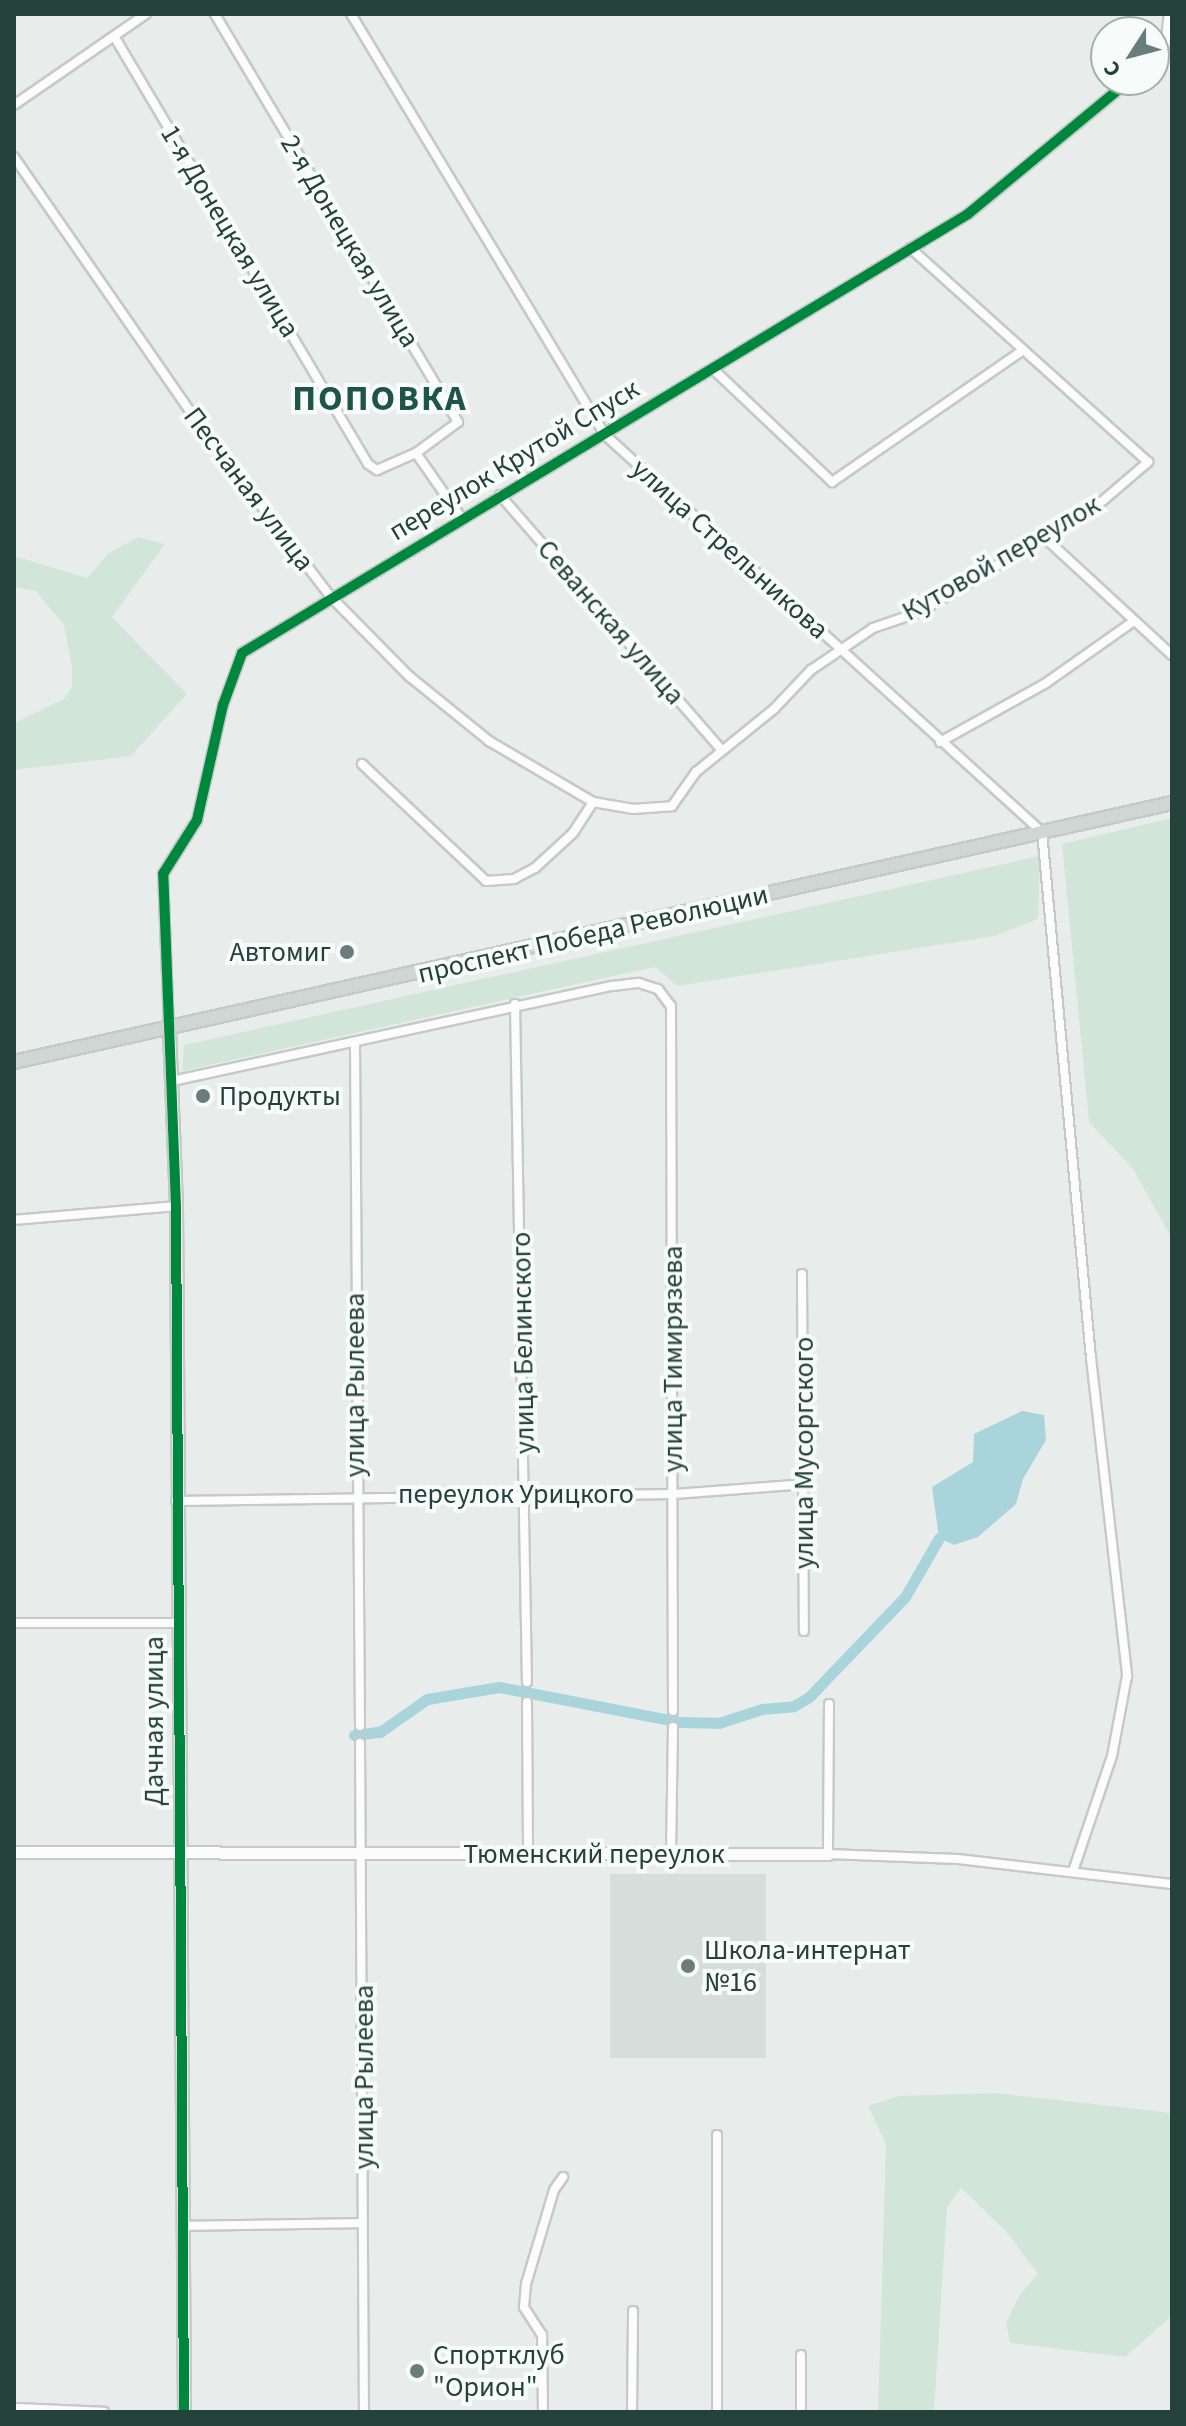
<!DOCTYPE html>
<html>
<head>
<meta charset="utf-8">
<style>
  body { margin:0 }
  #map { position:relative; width:1186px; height:2426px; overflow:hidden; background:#e8edeb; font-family:"Source Sans 3",sans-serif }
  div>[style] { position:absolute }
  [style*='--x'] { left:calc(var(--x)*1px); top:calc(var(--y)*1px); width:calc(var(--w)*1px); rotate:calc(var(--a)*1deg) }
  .built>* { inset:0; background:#d6dedb; transform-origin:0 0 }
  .green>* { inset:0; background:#d1e6d8 }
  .water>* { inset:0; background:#a9d4db }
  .canal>* { height:11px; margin:-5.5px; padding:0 5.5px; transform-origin:5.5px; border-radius:5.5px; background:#a9d4db }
  .roads { filter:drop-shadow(2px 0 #c5cac8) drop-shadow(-2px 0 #c5cac8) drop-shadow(0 2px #c5cac8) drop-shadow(0 -2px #c5cac8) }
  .street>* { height:8px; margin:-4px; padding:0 4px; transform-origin:4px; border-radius:4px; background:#fcfcfc }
  .secondary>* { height:11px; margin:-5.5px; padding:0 5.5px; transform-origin:5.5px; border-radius:5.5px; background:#fcfcfc }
  .primary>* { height:12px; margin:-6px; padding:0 6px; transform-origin:6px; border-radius:6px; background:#cfd7d5 }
  .cycleway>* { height:10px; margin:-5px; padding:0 5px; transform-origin:5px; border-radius:5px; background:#00873e }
  .dots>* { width:22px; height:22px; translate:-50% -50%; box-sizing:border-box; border:4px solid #f7fbf9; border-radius:50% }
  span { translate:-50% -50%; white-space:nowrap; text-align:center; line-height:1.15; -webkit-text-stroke:8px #f7fbf9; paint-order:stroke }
  .street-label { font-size:28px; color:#24423a }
  .poi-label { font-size:28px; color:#24423a }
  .right { translate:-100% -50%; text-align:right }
  .left { translate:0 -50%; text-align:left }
  .district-label { font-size:36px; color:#1f5548; font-weight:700; letter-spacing:2px }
  .frame { position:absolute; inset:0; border:16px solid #24423a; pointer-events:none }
  .north { position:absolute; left:1090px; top:16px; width:80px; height:80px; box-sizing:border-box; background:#f7fbf9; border:2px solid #a3b1ad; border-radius:50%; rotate:234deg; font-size:22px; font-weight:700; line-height:32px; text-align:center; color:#24423a }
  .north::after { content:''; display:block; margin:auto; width:28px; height:36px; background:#697e78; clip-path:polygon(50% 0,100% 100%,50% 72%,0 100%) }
</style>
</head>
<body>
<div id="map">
  <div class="built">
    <div style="left:610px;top:1874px;width:156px;height:184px"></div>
  </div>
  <div class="green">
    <div style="clip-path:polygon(138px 537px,165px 544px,112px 617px,187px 694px,131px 756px,14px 770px,14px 723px,64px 699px,72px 687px,72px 667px,64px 625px,36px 591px,14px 587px,14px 556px,87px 578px,109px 553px)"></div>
    <div style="clip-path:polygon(1172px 818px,1172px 1239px,1133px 1169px,1089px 1122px,1062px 844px)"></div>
    <div style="clip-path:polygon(1040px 856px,1038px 919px,995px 936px,677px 986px,655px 967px,182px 1071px,184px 1045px)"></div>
    <div style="clip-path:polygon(996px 2093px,1172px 2113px,1172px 2316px,1125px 2357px,1010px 2343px,1006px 2323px,1019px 2296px,1038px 2274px,1005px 2230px,961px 2188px,947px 2207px,934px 2412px,878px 2412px,886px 2144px,868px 2106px,899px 2096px)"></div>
  </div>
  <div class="water">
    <div style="clip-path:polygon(1022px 1411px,1044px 1415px,1046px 1440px,1023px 1479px,1016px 1504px,978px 1537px,954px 1545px,939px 1538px,932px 1487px,973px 1462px,974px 1434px)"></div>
  </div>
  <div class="canal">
    <div style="--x:354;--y:1735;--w:26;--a:-7"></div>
    <div style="--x:380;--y:1732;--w:57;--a:-35.1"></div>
    <div style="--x:427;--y:1699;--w:73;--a:-9.5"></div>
    <div style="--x:499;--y:1687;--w:184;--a:10.9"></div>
    <div style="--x:680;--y:1722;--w:39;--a:1"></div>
    <div style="--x:719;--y:1723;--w:45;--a:-18"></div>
    <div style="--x:762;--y:1709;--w:32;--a:-5"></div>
    <div style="--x:794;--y:1706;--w:17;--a:-31"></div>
    <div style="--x:809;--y:1697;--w:139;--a:-46.2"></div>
    <div style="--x:905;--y:1597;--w:68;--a:-60"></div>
  </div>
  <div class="roads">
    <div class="street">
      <div style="--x:351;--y:14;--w:490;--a:58.9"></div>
      <div style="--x:604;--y:434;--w:592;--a:42.26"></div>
      <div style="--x:1042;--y:832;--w:528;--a:84.68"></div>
      <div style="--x:1091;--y:1358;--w:320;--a:83.5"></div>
      <div style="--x:1127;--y:1676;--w:81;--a:100.6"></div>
      <div style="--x:1112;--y:1756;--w:121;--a:108.7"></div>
      <div style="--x:114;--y:36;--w:498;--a:59.3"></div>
      <div style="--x:368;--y:464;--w:11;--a:34"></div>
      <div style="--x:377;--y:470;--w:43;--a:-23.6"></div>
      <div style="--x:416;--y:453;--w:52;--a:-36.4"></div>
      <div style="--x:458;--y:422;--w:475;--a:-120.8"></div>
      <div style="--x:1154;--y:57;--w:16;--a:-45"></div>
      <div style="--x:1165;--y:46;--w:32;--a:-83"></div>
      <div style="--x:14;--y:105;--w:160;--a:-34.6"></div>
      <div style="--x:14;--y:157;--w:325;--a:55.3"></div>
      <div style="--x:199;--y:424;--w:218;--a:52.7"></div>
      <div style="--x:331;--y:597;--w:112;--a:45.4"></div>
      <div style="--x:410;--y:677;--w:102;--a:39"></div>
      <div style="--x:489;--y:741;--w:121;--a:30.4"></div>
      <div style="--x:593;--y:802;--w:41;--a:9.9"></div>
      <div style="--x:633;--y:809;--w:39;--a:-4"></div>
      <div style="--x:672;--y:806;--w:42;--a:-54.8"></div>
      <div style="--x:696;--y:772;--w:100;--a:-38.9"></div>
      <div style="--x:774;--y:709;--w:54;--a:-46.5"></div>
      <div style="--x:811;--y:670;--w:75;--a:-34.1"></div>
      <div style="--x:873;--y:628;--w:50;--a:-18.8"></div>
      <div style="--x:920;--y:612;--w:209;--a:-31.1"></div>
      <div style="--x:1099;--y:504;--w:65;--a:-40.6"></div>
      <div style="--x:1148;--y:462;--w:320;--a:-138"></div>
      <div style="--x:714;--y:370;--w:163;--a:43.5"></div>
      <div style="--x:832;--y:482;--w:232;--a:-34.6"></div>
      <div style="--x:416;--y:453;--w:80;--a:55.1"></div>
      <div style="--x:500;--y:495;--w:337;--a:49"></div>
      <div style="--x:1044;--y:537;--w:174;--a:42.7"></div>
      <div style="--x:940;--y:742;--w:121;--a:-29.1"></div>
      <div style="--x:1046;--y:683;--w:108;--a:-35.2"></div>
      <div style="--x:362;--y:764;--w:170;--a:43.3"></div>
      <div style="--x:486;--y:881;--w:28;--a:-4"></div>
      <div style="--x:514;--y:879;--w:24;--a:-28"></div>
      <div style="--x:535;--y:868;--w:52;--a:-42.6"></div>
      <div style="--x:573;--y:833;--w:37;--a:-57"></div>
      <div style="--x:515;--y:1004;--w:678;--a:88.99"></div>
      <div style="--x:169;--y:1029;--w:155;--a:-92.2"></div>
      <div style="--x:163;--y:874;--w:64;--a:-57.8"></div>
      <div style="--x:197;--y:820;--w:118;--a:-77.3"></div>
      <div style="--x:223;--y:705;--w:55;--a:-69.9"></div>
      <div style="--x:242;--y:653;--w:848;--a:-31.16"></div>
      <div style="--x:968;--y:214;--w:210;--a:-39.6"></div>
      <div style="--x:355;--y:1043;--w:683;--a:89.58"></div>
      <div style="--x:172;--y:1081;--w:451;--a:-12.2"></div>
      <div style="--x:613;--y:986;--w:26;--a:-7"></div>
      <div style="--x:639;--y:983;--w:20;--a:18"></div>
      <div style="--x:658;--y:989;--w:21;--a:53"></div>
      <div style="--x:671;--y:1006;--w:705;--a:89.84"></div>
      <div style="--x:14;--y:1220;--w:163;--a:-4.9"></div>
      <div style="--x:802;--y:1274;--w:357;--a:89.7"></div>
      <div style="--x:176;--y:1501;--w:497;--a:-0.8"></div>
      <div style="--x:673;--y:1494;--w:134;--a:-4.3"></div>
      <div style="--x:14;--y:1623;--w:164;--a:0"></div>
      <div style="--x:527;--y:1702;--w:151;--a:89.6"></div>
      <div style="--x:829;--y:1704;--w:150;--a:90.4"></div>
      <div style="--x:828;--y:1854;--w:130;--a:2.2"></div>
      <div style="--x:958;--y:1859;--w:215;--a:6.7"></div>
      <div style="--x:360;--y:1743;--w:669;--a:89.66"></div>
      <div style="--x:671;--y:1854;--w:127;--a:-89.1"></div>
      <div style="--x:182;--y:2226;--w:181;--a:-0.9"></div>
      <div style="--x:14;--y:2408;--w:90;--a:2.5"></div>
      <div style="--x:543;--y:2412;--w:77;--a:-90.7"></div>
      <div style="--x:542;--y:2335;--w:33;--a:-123"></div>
      <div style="--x:524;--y:2307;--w:23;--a:-85"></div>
      <div style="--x:526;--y:2284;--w:98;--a:-73.4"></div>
      <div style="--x:554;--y:2190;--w:16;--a:-55"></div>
      <div style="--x:632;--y:2412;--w:101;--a:-89.4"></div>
      <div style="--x:717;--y:2412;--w:277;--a:-90"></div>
      <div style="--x:801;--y:2412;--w:57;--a:-90"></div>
    </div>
    <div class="secondary">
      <div style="--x:169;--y:1031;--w:175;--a:87.7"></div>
      <div style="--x:176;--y:1206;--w:1206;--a:89.62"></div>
      <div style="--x:14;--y:1852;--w:814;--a:0.14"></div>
    </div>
    <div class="primary">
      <div style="--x:14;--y:1062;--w:1187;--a:-12.61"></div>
    </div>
  </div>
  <div class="cycleway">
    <div style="--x:184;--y:2412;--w:1206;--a:-90.38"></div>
    <div style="--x:176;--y:1206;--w:332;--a:-92.2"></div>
    <div style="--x:163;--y:874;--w:64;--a:-57.8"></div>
    <div style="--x:197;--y:820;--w:118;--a:-77.3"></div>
    <div style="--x:223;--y:705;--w:55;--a:-69.9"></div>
    <div style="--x:242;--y:653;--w:848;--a:-31.16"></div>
    <div style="--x:968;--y:214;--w:210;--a:-39.6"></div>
  </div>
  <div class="dots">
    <div style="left:347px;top:952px;background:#697e78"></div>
    <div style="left:203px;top:1096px;background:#697e78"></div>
    <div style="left:688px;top:1966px;background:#697e78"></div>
    <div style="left:417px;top:2371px;background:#697e78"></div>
  </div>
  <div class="street-label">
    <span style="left:230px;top:231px;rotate:59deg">1-я Донецкая улица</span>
    <span style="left:350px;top:241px;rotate:59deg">2-я Донецкая улица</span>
    <span style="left:514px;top:460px;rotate:-31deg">переулок Крутой Спуск</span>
    <span style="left:249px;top:489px;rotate:53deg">Песчаная улица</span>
    <span style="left:730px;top:549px;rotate:42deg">улица Стрельникова</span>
    <span style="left:1001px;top:558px;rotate:-30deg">Кутовой переулок</span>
    <span style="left:611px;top:622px;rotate:49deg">Севанская улица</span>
    <span style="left:593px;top:934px;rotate:-13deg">проспект Победа Революции</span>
    <span style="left:523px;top:1343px;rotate:-91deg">улица Белинского</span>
    <span style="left:673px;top:1359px;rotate:-90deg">улица Тимирязева</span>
    <span style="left:355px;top:1385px;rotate:-90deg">улица Рылеева</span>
    <span style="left:804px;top:1453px;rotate:-90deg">улица Мусоргского</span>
    <span style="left:516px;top:1494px">переулок Урицкого</span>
    <span style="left:154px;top:1721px;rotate:-90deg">Дачная улица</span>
    <span style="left:594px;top:1854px">Тюменский переулок</span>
    <span style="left:364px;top:2077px;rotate:-90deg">улица Рылеева</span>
  </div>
  <div class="poi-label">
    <span class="right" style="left:331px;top:952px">Автомиг</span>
    <span class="left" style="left:219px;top:1096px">Продукты</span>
    <span class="left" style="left:704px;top:1966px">Школа-интернат<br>№16</span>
    <span class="left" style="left:433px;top:2371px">Спортклуб<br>"Орион"</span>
  </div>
  <div class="district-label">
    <span style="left:380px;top:399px">ПОПОВКА</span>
  </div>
  <div class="frame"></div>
  <div class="north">С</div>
</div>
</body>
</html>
